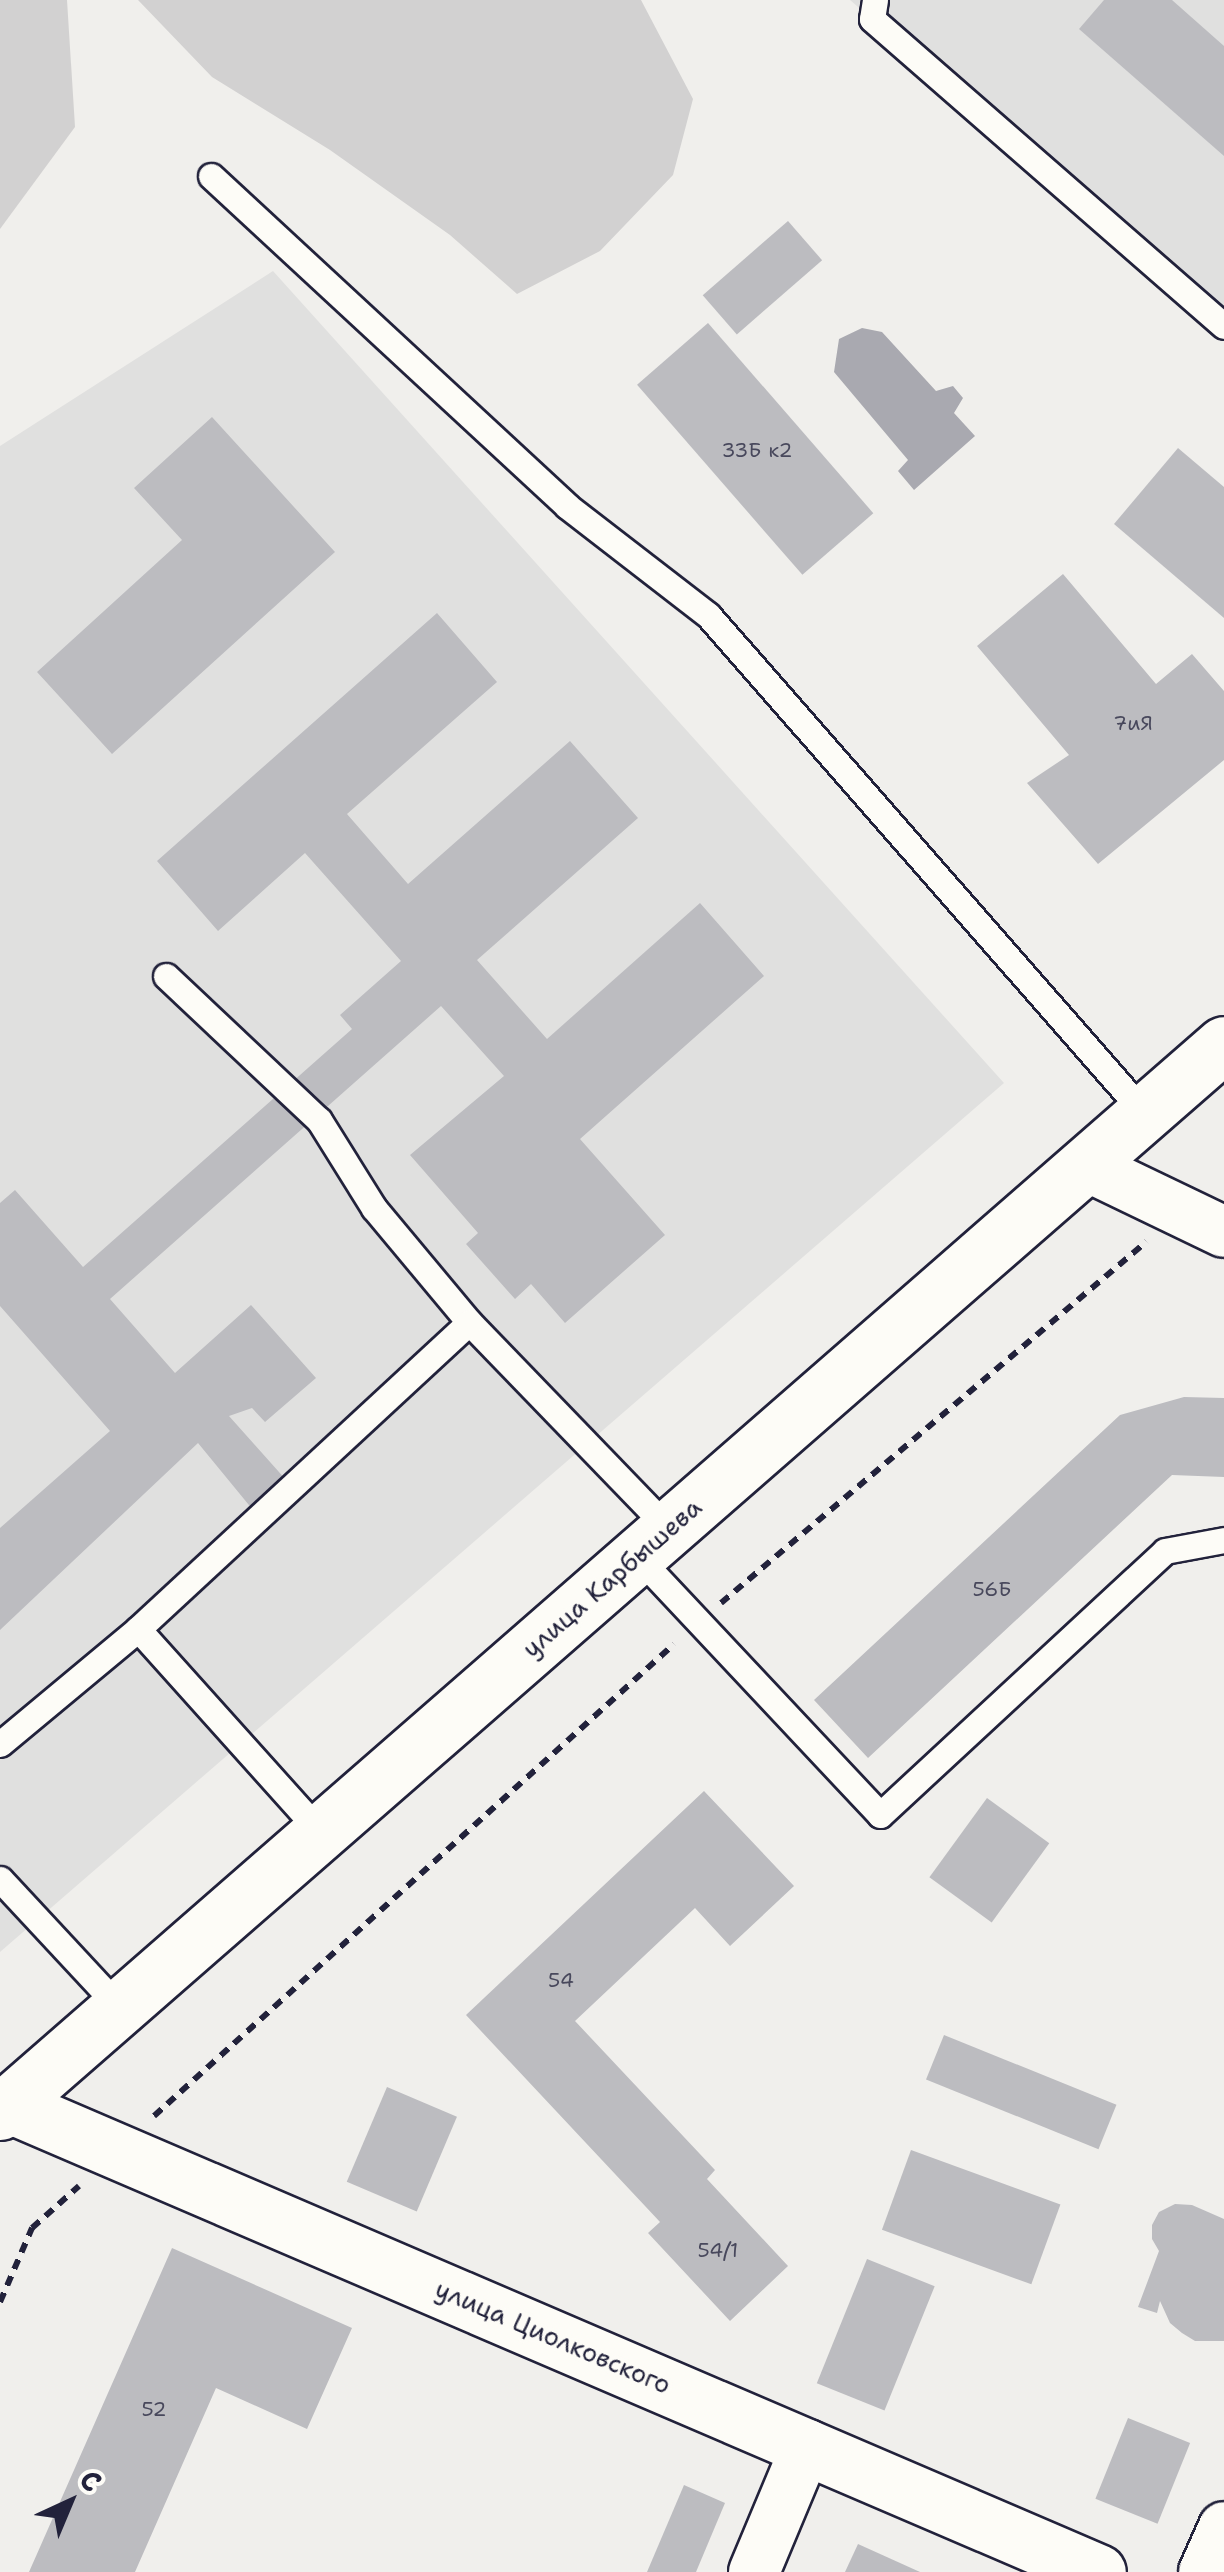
<!DOCTYPE html>
<html>
<head>
<meta charset="utf-8">
<style>
  body { margin:0 }
  #map { position:relative; width:1224px; height:2572px; overflow:hidden; background:#f0efec; font-family:"Shantell Sans",sans-serif }
  div>[style] { position:absolute }
  [style*='--x'] { left:calc(var(--x)*1px); top:calc(var(--y)*1px); width:calc(var(--w)*1px); rotate:calc(var(--a)*1deg) }
  .built>* { inset:0; background:#e0e0df }
  .green>* { inset:0; background:#d2d1d1 }
  .water>* { inset:0; background:#a9a9b0 }
  .building>* { inset:0; background:#bcbcc0; transform-origin:0 0 }
  .path>* { height:6px; margin-top:-3px; transform-origin:0; background:repeating-linear-gradient(90deg,#22223b 0 10px,transparent 0 18px) }
  .roads { filter:drop-shadow(2px 0 #22223b) drop-shadow(-2px 0 #22223b) drop-shadow(0 2px #22223b) drop-shadow(0 -2px #22223b) }
  .lane>* { height:25px; margin:-12.5px; padding:0 12.5px; transform-origin:12.5px; border-radius:12.5px; background:#fdfcf7 }
  .street>* { height:50px; margin:-25px; padding:0 25px; transform-origin:25px; border-radius:25px; background:#fdfcf7 }
  .secondary>* { height:55px; margin:-27.5px; padding:0 27.5px; transform-origin:27.5px; border-radius:27.5px; background:#fdfcf7 }
  span { translate:-50% -50%; white-space:nowrap; text-align:center; line-height:1.15; -webkit-text-stroke:8px #fdfcf7; paint-order:stroke }
  .number-label { font-size:20px; color:#48485c }
  .number-label span { -webkit-text-stroke-width:0 }
  .street-label { font-size:25px; color:#22223b }
  .north { position:absolute; left:20px; top:2452px; width:100px; height:100px; -webkit-text-stroke:8px #fdfcf7; paint-order:stroke; rotate:44deg; font-size:28px; font-weight:700; line-height:40px; text-align:center; color:#22223b }
  .north::after { content:''; display:block; margin:auto; width:35px; height:45px; background:#22223b; clip-path:polygon(50% 0,100% 100%,50% 72%,0 100%) }
</style>
</head>
<body>
<div id="map">
  <div class="built">
    <div style="clip-path:polygon(850px 0,1224px 0,1224px 326px,872px 19px)"></div>
    <div style="clip-path:polygon(273px 271px,1004px 1083px,0 1952px,0 446px)"></div>
  </div>
  <div class="green">
    <div style="clip-path:polygon(0 0,67px 0,75px 127px,0 229px)"></div>
    <div style="clip-path:polygon(138px 0,641px 0,693px 99px,673px 175px,600px 251px,517px 294px,450px 235px,330px 150px,212px 77px)"></div>
  </div>
  <div class="water">
    <div style="clip-path:polygon(862px 328px,882px 332px,936px 391px,953px 386px,963px 398px,954px 413px,975px 436px,914px 490px,898px 471px,908px 460px,834px 372px,839px 339px)"></div>
  </div>
  <div class="building">
    <div style="clip-path:polygon(1104px 0,1172px 0,1224px 46px,1224px 156px,1079px 29px)"></div>
    <div style="left:788px;top:221px;width:52px;height:113px;rotate:49deg"></div>
    <div style="left:708px;top:323px;width:252px;height:94px;rotate:49deg"></div>
    <div style="clip-path:polygon(212px 417px,335px 552px,112px 754px,37px 672px,182px 540px,134px 488px)"></div>
    <div style="clip-path:polygon(1178px 448px,1224px 487px,1224px 618px,1114px 524px)"></div>
    <div style="clip-path:polygon(1063px 574px,1156px 684px,1192px 654px,1224px 691px,1224px 760px,1098px 864px,1027px 783px,1069px 755px,977px 646px)"></div>
    <div style="clip-path:polygon(437px 613px,497px 682px,347px 814px,408px 884px,570px 741px,638px 818px,477px 960px,547px 1039px,700px 903px,764px 976px,580px 1139px,665px 1235px,565px 1323px,531px 1284px,515px 1299px,466px 1244px,478px 1233px,410px 1155px,504px 1076px,441px 1006px,110px 1299px,175px 1373px,251px 1305px,316px 1378px,265px 1422px,252px 1408px,229px 1416px,287px 1481px,253px 1510px,198px 1443px,0 1630px,0 1528px,110px 1431px,0 1306px,0 1203px,15px 1190px,83px 1267px,352px 1029px,340px 1015px,401px 961px,305px 853px,218px 931px,157px 861px)"></div>
    <div style="clip-path:polygon(1184px 1397px,1224px 1398px,1224px 1477px,1172px 1475px,868px 1758px,814px 1700px,1120px 1415px)"></div>
    <div style="clip-path:polygon(704px 1791px,794px 1886px,730px 1946px,695px 1908px,575px 2021px,715px 2170px,707px 2179px,788px 2266px,730px 2321px,648px 2233px,660px 2222px,466px 2015px)"></div>
    <div style="left:987px;top:1798px;width:77px;height:98px;rotate:36deg"></div>
    <div style="left:944px;top:2035px;width:186px;height:48px;rotate:22deg"></div>
    <div style="left:387px;top:2087px;width:76px;height:103px;rotate:23deg"></div>
    <div style="left:911px;top:2150px;width:159px;height:85px;rotate:20deg"></div>
    <div style="clip-path:polygon(1175px 2204px,1192px 2205px,1224px 2219px,1224px 2341px,1195px 2341px,1182px 2333px,1170px 2323px,1160px 2301px,1157px 2313px,1138px 2307px,1159px 2251px,1152px 2239px,1152px 2225px,1159px 2212px)"></div>
    <div style="clip-path:polygon(172px 2248px,352px 2328px,307px 2429px,216px 2388px,135px 2572px,29px 2572px)"></div>
    <div style="left:867px;top:2259px;width:73px;height:134px;rotate:22deg"></div>
    <div style="left:1128px;top:2418px;width:67px;height:87px;rotate:22deg"></div>
    <div style="clip-path:polygon(684px 2485px,725px 2503px,696px 2572px,647px 2572px)"></div>
    <div style="clip-path:polygon(858px 2544px,920px 2572px,845px 2572px)"></div>
  </div>
  <div class="path">
    <div style="--x:721;--y:1603;--w:558;--a:-40.34"></div>
    <div style="--x:154;--y:2116;--w:702;--a:-42.23"></div>
    <div style="--x:0;--y:2302;--w:81;--a:-66.6"></div>
    <div style="--x:32;--y:2228;--w:63;--a:-41.8"></div>
  </div>
  <div class="roads">
    <div class="lane">
      <div style="--x:875;--y:0;--w:19;--a:99"></div>
      <div style="--x:872;--y:19;--w:467;--a:41.1"></div>
      <div style="--x:211;--y:176;--w:485;--a:42.8"></div>
      <div style="--x:567;--y:506;--w:178;--a:37.7"></div>
      <div style="--x:708;--y:615;--w:665;--a:48.78"></div>
      <div style="--x:166;--y:976;--w:210;--a:43.3"></div>
      <div style="--x:319;--y:1120;--w:104;--a:58"></div>
      <div style="--x:374;--y:1208;--w:148;--a:50.2"></div>
      <div style="--x:469;--y:1322;--w:288;--a:46"></div>
      <div style="--x:637;--y:1556;--w:355;--a:46.8"></div>
      <div style="--x:880;--y:1815;--w:388;--a:-42.8"></div>
      <div style="--x:1165;--y:1551;--w:60;--a:-10.6"></div>
      <div style="--x:138;--y:1629;--w:273;--a:48.1"></div>
      <div style="--x:0;--y:1744;--w:180;--a:-39.8"></div>
      <div style="--x:138;--y:1629;--w:451;--a:-42.8"></div>
      <div style="--x:0;--y:1879;--w:175;--a:47.1"></div>
    </div>
    <div class="street">
      <div style="--x:1085;--y:1165;--w:154;--a:25.7"></div>
      <div style="--x:754;--y:2572;--w:138;--a:-67.3"></div>
      <div style="--x:1204;--y:2572;--w:49;--a:-66"></div>
    </div>
    <div class="secondary">
      <div style="--x:7;--y:2104;--w:1187;--a:23.22"></div>
      <div style="--x:0;--y:2112;--w:1624;--a:-41.11"></div>
    </div>
  </div>
  <div class="number-label">
    <span style="left:757px;top:450px">33Б к2</span>
    <span style="left:1133px;top:723px">7иЯ</span>
    <span style="left:992px;top:1589px">56Б</span>
    <span style="left:561px;top:1980px">54</span>
    <span style="left:718px;top:2250px">54/1</span>
    <span style="left:154px;top:2409px">52</span>
  </div>
  <div class="street-label">
    <span style="left:612px;top:1578px;rotate:-41deg">улица Карбышева</span>
    <span style="left:553px;top:2337px;rotate:23deg">улица Циолковского</span>
  </div>
  <div class="north">С</div>
</div>
</body>
</html>
